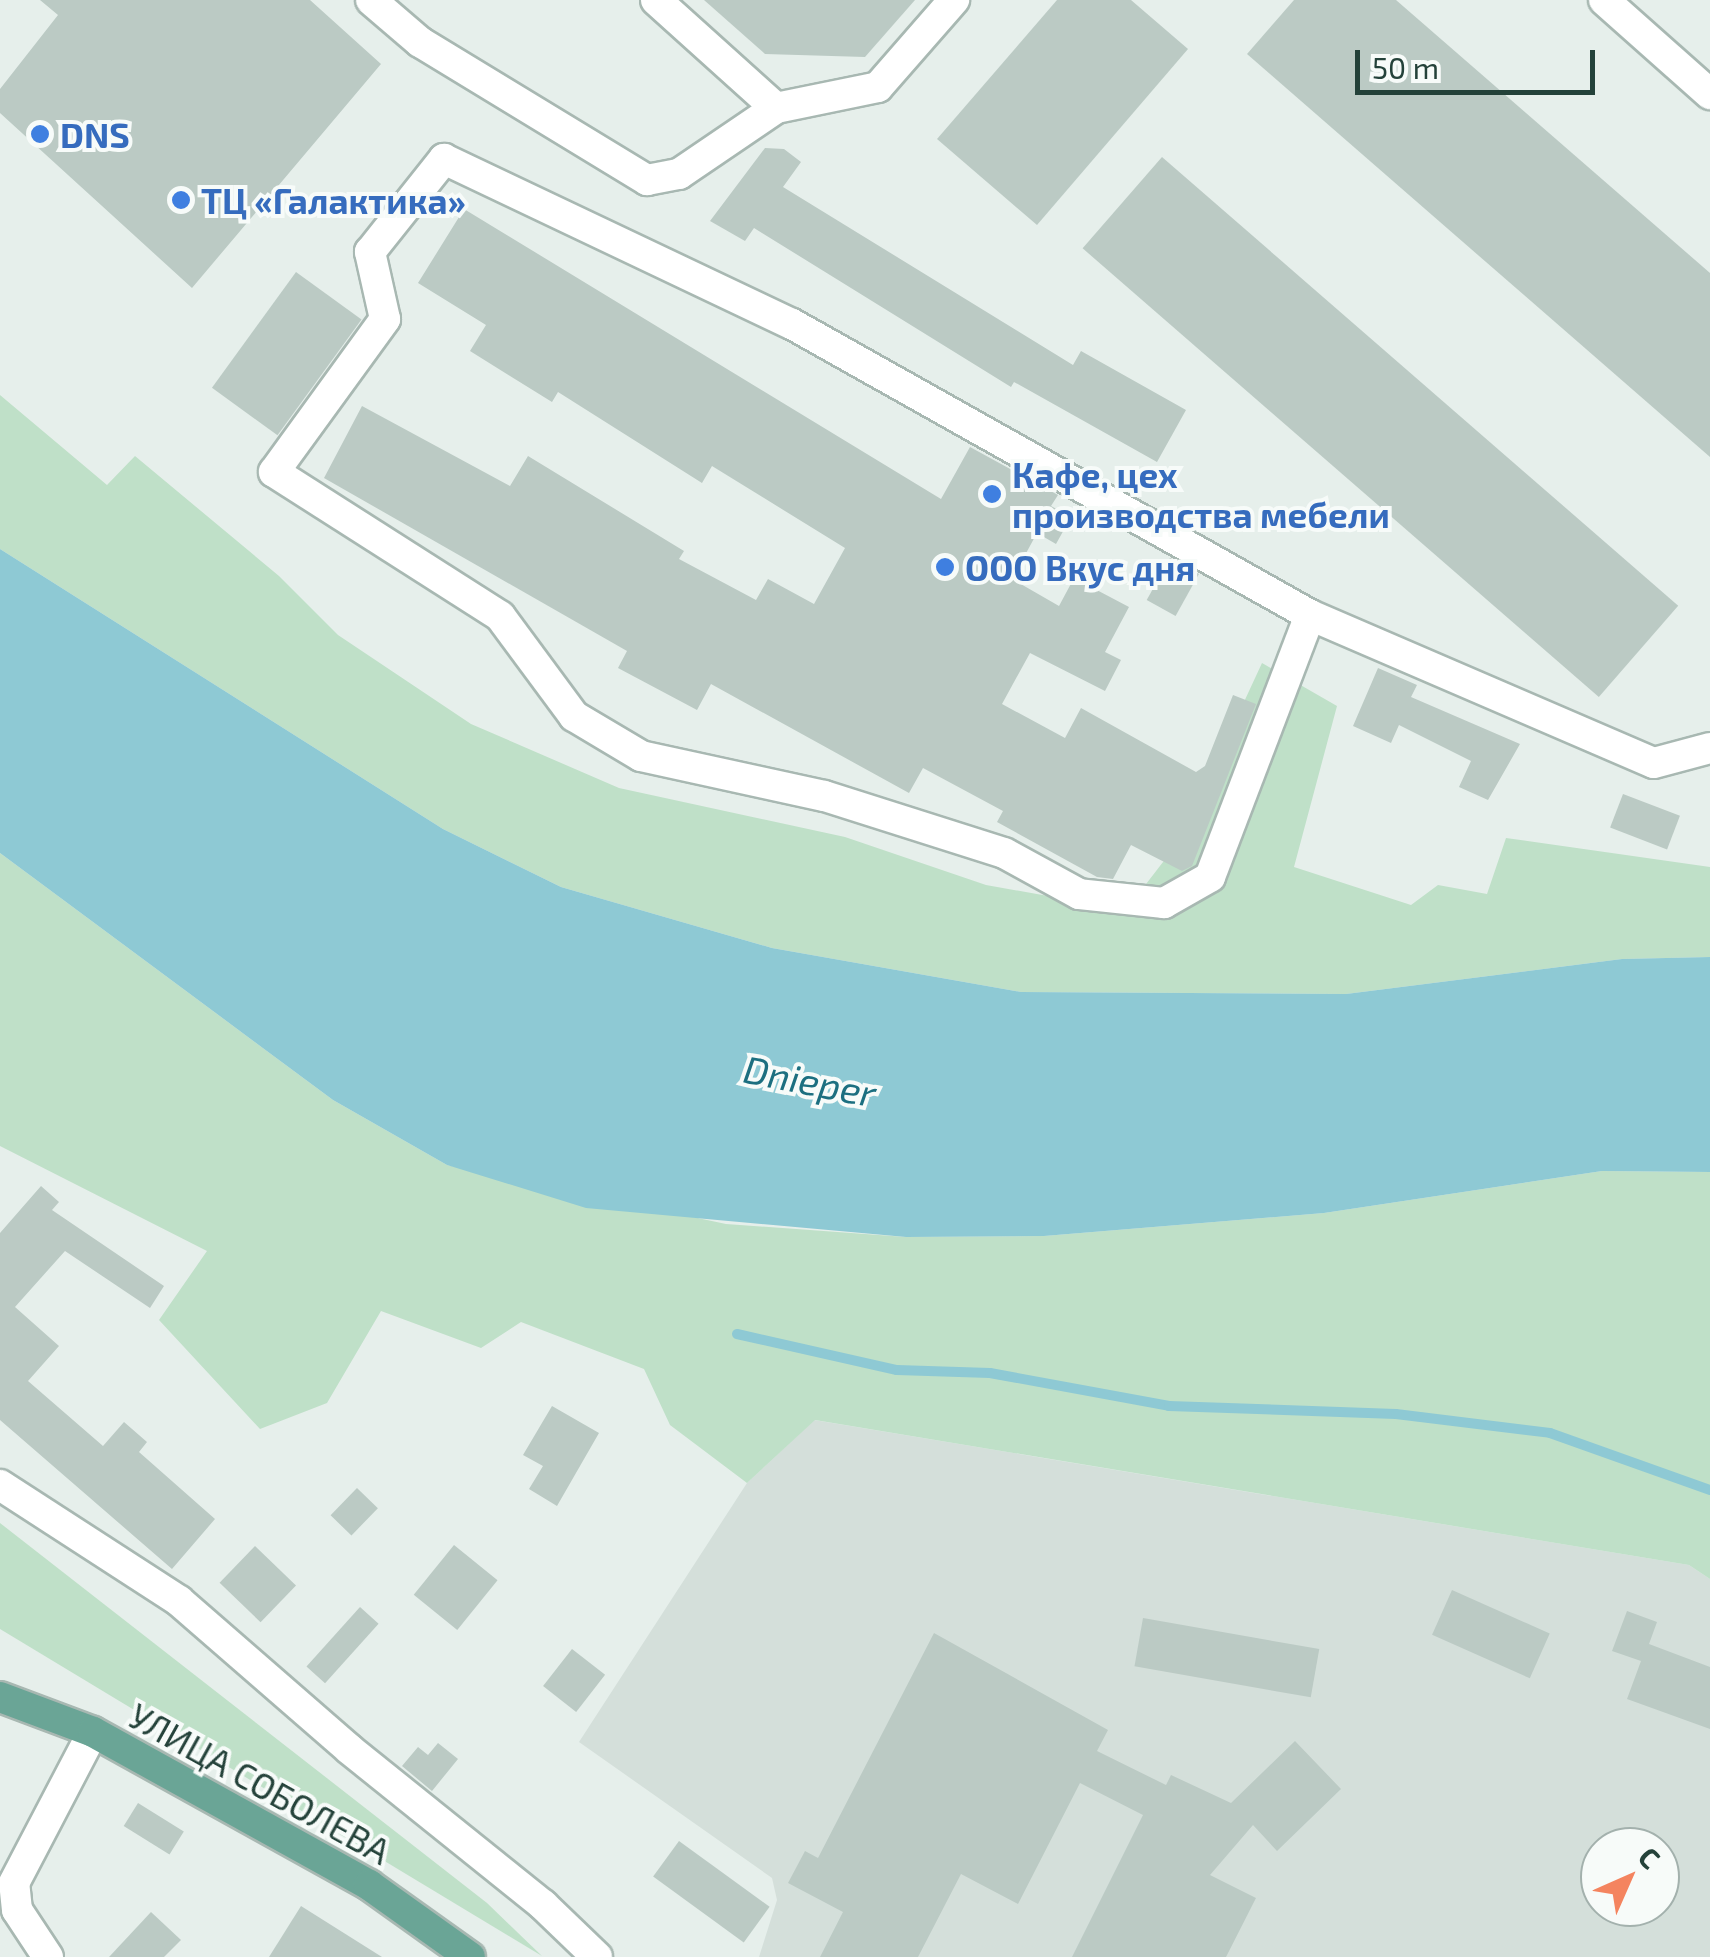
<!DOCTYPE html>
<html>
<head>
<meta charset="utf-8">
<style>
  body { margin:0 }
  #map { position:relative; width:1710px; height:1957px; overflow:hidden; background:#e6efeb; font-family:"Exo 2",sans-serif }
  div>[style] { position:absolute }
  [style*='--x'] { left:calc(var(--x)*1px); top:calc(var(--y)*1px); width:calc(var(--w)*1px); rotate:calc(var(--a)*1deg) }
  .built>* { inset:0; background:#d4dfda }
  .green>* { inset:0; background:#bfe0c8 }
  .water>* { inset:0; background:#8ec9d4 }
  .stream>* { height:10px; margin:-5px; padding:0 5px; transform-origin:5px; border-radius:5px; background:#8ec9d4 }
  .building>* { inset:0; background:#bbcac4; transform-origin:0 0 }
  .roads { filter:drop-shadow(2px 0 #a8b8b2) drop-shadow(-2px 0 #a8b8b2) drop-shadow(0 2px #a8b8b2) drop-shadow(0 -2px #a8b8b2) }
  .minor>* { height:30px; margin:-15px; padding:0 15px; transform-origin:15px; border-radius:15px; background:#fff }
  .major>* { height:30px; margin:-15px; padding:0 15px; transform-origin:15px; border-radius:15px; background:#6aa596 }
  .dots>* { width:28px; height:28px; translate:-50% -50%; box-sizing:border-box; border:5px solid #f7fbf9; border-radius:50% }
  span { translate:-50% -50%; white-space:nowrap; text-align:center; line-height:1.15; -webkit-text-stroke:8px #f7fbf9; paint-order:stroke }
  .shop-label { font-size:35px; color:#366cbe; font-weight:700 }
  .left { translate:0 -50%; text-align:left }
  .street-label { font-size:35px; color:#24423a }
  .water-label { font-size:38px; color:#1c6f80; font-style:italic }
  .north { position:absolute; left:1580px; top:1827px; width:100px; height:100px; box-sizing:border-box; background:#f7fbf9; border:2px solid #a3b1ad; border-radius:50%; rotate:45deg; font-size:28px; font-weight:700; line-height:40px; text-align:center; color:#24423a }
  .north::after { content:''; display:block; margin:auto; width:35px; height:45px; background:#f4845f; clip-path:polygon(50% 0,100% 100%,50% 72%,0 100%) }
  .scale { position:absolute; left:1355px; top:50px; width:240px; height:45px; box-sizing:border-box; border:5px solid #24423a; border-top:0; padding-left:12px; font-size:30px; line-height:35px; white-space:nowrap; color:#24423a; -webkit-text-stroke:8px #f7fbf9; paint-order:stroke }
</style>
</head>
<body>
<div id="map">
  <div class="built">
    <div style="clip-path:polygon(evenodd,814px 1420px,1689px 1565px,1710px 1579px,1710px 1957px,759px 1957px,777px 1900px,772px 1878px,579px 1742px,747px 1483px,814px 1420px,1600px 1847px,1660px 1847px,1660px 1907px,1600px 1907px,1600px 1847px)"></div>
  </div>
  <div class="green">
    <div style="clip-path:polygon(0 395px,107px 485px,135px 456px,279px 576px,338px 635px,471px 724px,619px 788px,845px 837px,986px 885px,1126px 910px,1180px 840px,1262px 663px,1337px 706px,1294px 867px,1411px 905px,1438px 885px,1487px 894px,1506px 838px,1710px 867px,1710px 957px,1622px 959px,1346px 994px,1021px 992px,772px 948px,561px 887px,443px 829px,0 549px)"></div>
    <div style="clip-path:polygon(0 853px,333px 1100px,447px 1165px,726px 1224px,906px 1237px,1044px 1236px,1324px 1213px,1602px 1171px,1710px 1172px,1710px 1579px,1689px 1565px,815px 1420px,747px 1483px,670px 1425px,644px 1369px,521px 1322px,481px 1348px,381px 1311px,327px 1403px,260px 1429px,159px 1320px,207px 1251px,0 1146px)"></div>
    <div style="clip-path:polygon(0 1523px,487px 1903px,542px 1956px,0 1629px)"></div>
  </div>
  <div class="water">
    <div style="clip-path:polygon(0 549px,443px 829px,561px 887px,772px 948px,1021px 992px,1346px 994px,1622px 959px,1710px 957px,1710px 1172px,1602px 1171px,1324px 1213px,1044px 1236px,906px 1237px,586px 1208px,447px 1165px,333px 1100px,0 853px)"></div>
  </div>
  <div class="stream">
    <div style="--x:737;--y:1334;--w:164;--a:12.7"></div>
    <div style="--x:897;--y:1370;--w:93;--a:1.8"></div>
    <div style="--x:990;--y:1373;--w:182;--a:10.4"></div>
    <div style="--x:1169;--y:1406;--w:227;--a:2"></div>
    <div style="--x:1396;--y:1414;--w:155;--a:7"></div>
    <div style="--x:1550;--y:1433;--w:170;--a:19.6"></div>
  </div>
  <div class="building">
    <div style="clip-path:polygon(40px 0,310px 0,381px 64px,192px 288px,0 113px,0 89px,58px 15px)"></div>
    <div style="clip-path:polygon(704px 0,915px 0,865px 57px,765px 54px)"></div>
    <div style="clip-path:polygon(1057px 0,1131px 0,1188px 49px,1037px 225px,937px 139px)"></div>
    <div style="clip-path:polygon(1294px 0,1396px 0,1710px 273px,1710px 457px,1247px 54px)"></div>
    <div style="clip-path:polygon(765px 148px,784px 149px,801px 162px,783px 187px,1073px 365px,1081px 351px,1186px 410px,1157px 462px,1014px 382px,1011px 387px,754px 228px,745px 241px,710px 221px)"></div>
    <div style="left:1162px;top:157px;width:684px;height:121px;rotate:41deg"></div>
    <div style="clip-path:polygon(464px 209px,941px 499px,970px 447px,1058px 495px,1051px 506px,1071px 517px,1056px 544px,1037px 533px,1012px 579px,1059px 606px,1074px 578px,1129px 607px,1105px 652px,1121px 660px,1105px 691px,1030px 653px,1002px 704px,1065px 738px,1081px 708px,1196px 772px,1205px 766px,1233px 695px,1256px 704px,1192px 866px,1182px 871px,1131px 845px,1113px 879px,1097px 877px,997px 822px,1003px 811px,923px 768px,909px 793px,711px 684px,697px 710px,618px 668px,627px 651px,324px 478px,362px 406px,510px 486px,528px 456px,684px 551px,679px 559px,756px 600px,768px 579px,814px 604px,845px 548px,712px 466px,702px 483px,558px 392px,552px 402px,470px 351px,486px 325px,418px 283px)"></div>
    <div style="left:296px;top:272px;width:81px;height:143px;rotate:36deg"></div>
    <div style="left:1170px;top:558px;width:33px;height:48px;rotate:29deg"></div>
    <div style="clip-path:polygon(1378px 668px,1417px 685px,1411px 697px,1520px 744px,1488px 800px,1459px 787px,1471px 761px,1399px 725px,1391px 743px,1353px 726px)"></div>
    <div style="left:1623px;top:794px;width:61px;height:36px;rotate:21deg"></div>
    <div style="clip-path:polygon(41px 1186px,59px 1202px,52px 1210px,164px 1286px,150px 1308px,65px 1251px,15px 1307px,59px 1346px,28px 1381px,103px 1446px,124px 1422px,147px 1442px,139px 1452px,215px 1519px,172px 1569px,0 1420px,0 1233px)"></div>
    <div style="clip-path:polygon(552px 1406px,599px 1433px,557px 1506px,529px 1489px,543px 1466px,523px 1455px)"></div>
    <div style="left:357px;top:1488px;width:29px;height:38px;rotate:44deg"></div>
    <div style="left:454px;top:1545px;width:56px;height:64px;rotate:39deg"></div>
    <div style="left:255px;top:1546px;width:57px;height:51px;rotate:44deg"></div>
    <div style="left:1452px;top:1590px;width:107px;height:49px;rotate:24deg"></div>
    <div style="left:360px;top:1607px;width:25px;height:80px;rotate:42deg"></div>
    <div style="clip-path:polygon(1627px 1611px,1657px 1622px,1649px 1644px,1710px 1667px,1710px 1729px,1627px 1699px,1641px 1661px,1612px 1651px)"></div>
    <div style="left:1143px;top:1618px;width:179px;height:49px;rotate:10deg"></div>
    <div style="clip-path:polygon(934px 1633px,1108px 1730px,1097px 1751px,1166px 1785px,1171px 1775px,1231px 1803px,1295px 1741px,1341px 1789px,1277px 1851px,1253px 1825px,1210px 1875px,1256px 1898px,1226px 1957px,1072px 1957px,1143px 1815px,1080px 1783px,1018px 1904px,961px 1874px,918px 1957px,820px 1957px,843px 1912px,788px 1883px,805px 1851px,818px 1858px)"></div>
    <div style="left:572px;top:1649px;width:42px;height:47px;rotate:38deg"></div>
    <div style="clip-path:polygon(438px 1743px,458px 1759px,432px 1791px,402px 1766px,418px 1747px,428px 1755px)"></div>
    <div style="left:138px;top:1803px;width:54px;height:27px;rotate:32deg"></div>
    <div style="left:679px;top:1841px;width:112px;height:44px;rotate:36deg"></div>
    <div style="clip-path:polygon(301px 1906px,382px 1957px,269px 1957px)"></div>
    <div style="clip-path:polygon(151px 1912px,181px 1940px,164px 1957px,109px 1957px)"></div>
  </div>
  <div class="roads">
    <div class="minor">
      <div style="--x:371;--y:0;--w:65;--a:40.6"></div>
      <div style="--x:420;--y:42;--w:266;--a:31.3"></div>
      <div style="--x:647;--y:180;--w:33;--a:-11"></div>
      <div style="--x:679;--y:174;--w:117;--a:-34.2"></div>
      <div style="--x:776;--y:108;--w:104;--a:-11.6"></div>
      <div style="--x:878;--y:87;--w:116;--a:-48.9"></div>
      <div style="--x:656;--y:0;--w:161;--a:42"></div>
      <div style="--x:1604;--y:0;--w:142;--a:41.6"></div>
      <div style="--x:1310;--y:615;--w:280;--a:110.9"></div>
      <div style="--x:1210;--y:877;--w:53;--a:150.5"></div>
      <div style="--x:1164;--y:903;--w:85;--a:-174"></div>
      <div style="--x:1079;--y:894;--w:85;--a:-151.3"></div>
      <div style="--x:1004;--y:853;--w:189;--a:-162.4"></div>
      <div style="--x:824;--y:796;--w:187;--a:-167.7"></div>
      <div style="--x:641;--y:756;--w:78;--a:-149.2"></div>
      <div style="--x:574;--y:716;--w:124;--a:-126.5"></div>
      <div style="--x:500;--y:616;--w:268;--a:-147.5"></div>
      <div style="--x:274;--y:472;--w:189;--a:-54"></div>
      <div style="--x:385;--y:319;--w:69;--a:-102.6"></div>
      <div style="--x:370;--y:252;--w:119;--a:-51.5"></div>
      <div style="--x:444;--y:159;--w:385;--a:25.4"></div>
      <div style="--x:792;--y:324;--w:594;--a:29.33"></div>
      <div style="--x:1310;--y:615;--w:374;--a:23.3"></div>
      <div style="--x:1654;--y:763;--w:58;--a:-15"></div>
      <div style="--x:0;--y:1485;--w:213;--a:32.9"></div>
      <div style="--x:179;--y:1601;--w:225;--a:41"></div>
      <div style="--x:349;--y:1749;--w:249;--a:38.8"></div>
      <div style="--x:543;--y:1905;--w:75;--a:43.9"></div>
      <div style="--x:48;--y:1957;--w:56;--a:-123.4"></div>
      <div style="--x:17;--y:1910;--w:27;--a:-96"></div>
      <div style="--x:14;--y:1883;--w:170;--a:-62.4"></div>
    </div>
    <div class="major">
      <div style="--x:0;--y:1697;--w:99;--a:20.6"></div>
      <div style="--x:93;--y:1732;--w:316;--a:29"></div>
      <div style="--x:369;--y:1885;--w:124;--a:35.5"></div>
    </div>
  </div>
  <div class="dots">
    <div style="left:40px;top:134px;background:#3f7fe0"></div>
    <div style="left:181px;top:200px;background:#3f7fe0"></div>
    <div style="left:992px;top:494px;background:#3f7fe0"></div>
    <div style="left:945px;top:567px;background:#3f7fe0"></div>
  </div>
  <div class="shop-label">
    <span class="left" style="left:60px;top:134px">DNS</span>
    <span class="left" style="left:201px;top:200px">ТЦ «Галактика»</span>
    <span class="left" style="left:1012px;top:494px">Кафе, цех<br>производства мебели</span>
    <span class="left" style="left:965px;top:567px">ООО Вкус дня</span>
  </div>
  <div class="street-label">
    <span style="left:260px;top:1783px;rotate:29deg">УЛИЦА СОБОЛЕВА</span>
  </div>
  <div class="water-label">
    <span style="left:810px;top:1081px;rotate:11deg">Dnieper</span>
  </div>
  <div class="north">С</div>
  <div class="scale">50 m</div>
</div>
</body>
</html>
